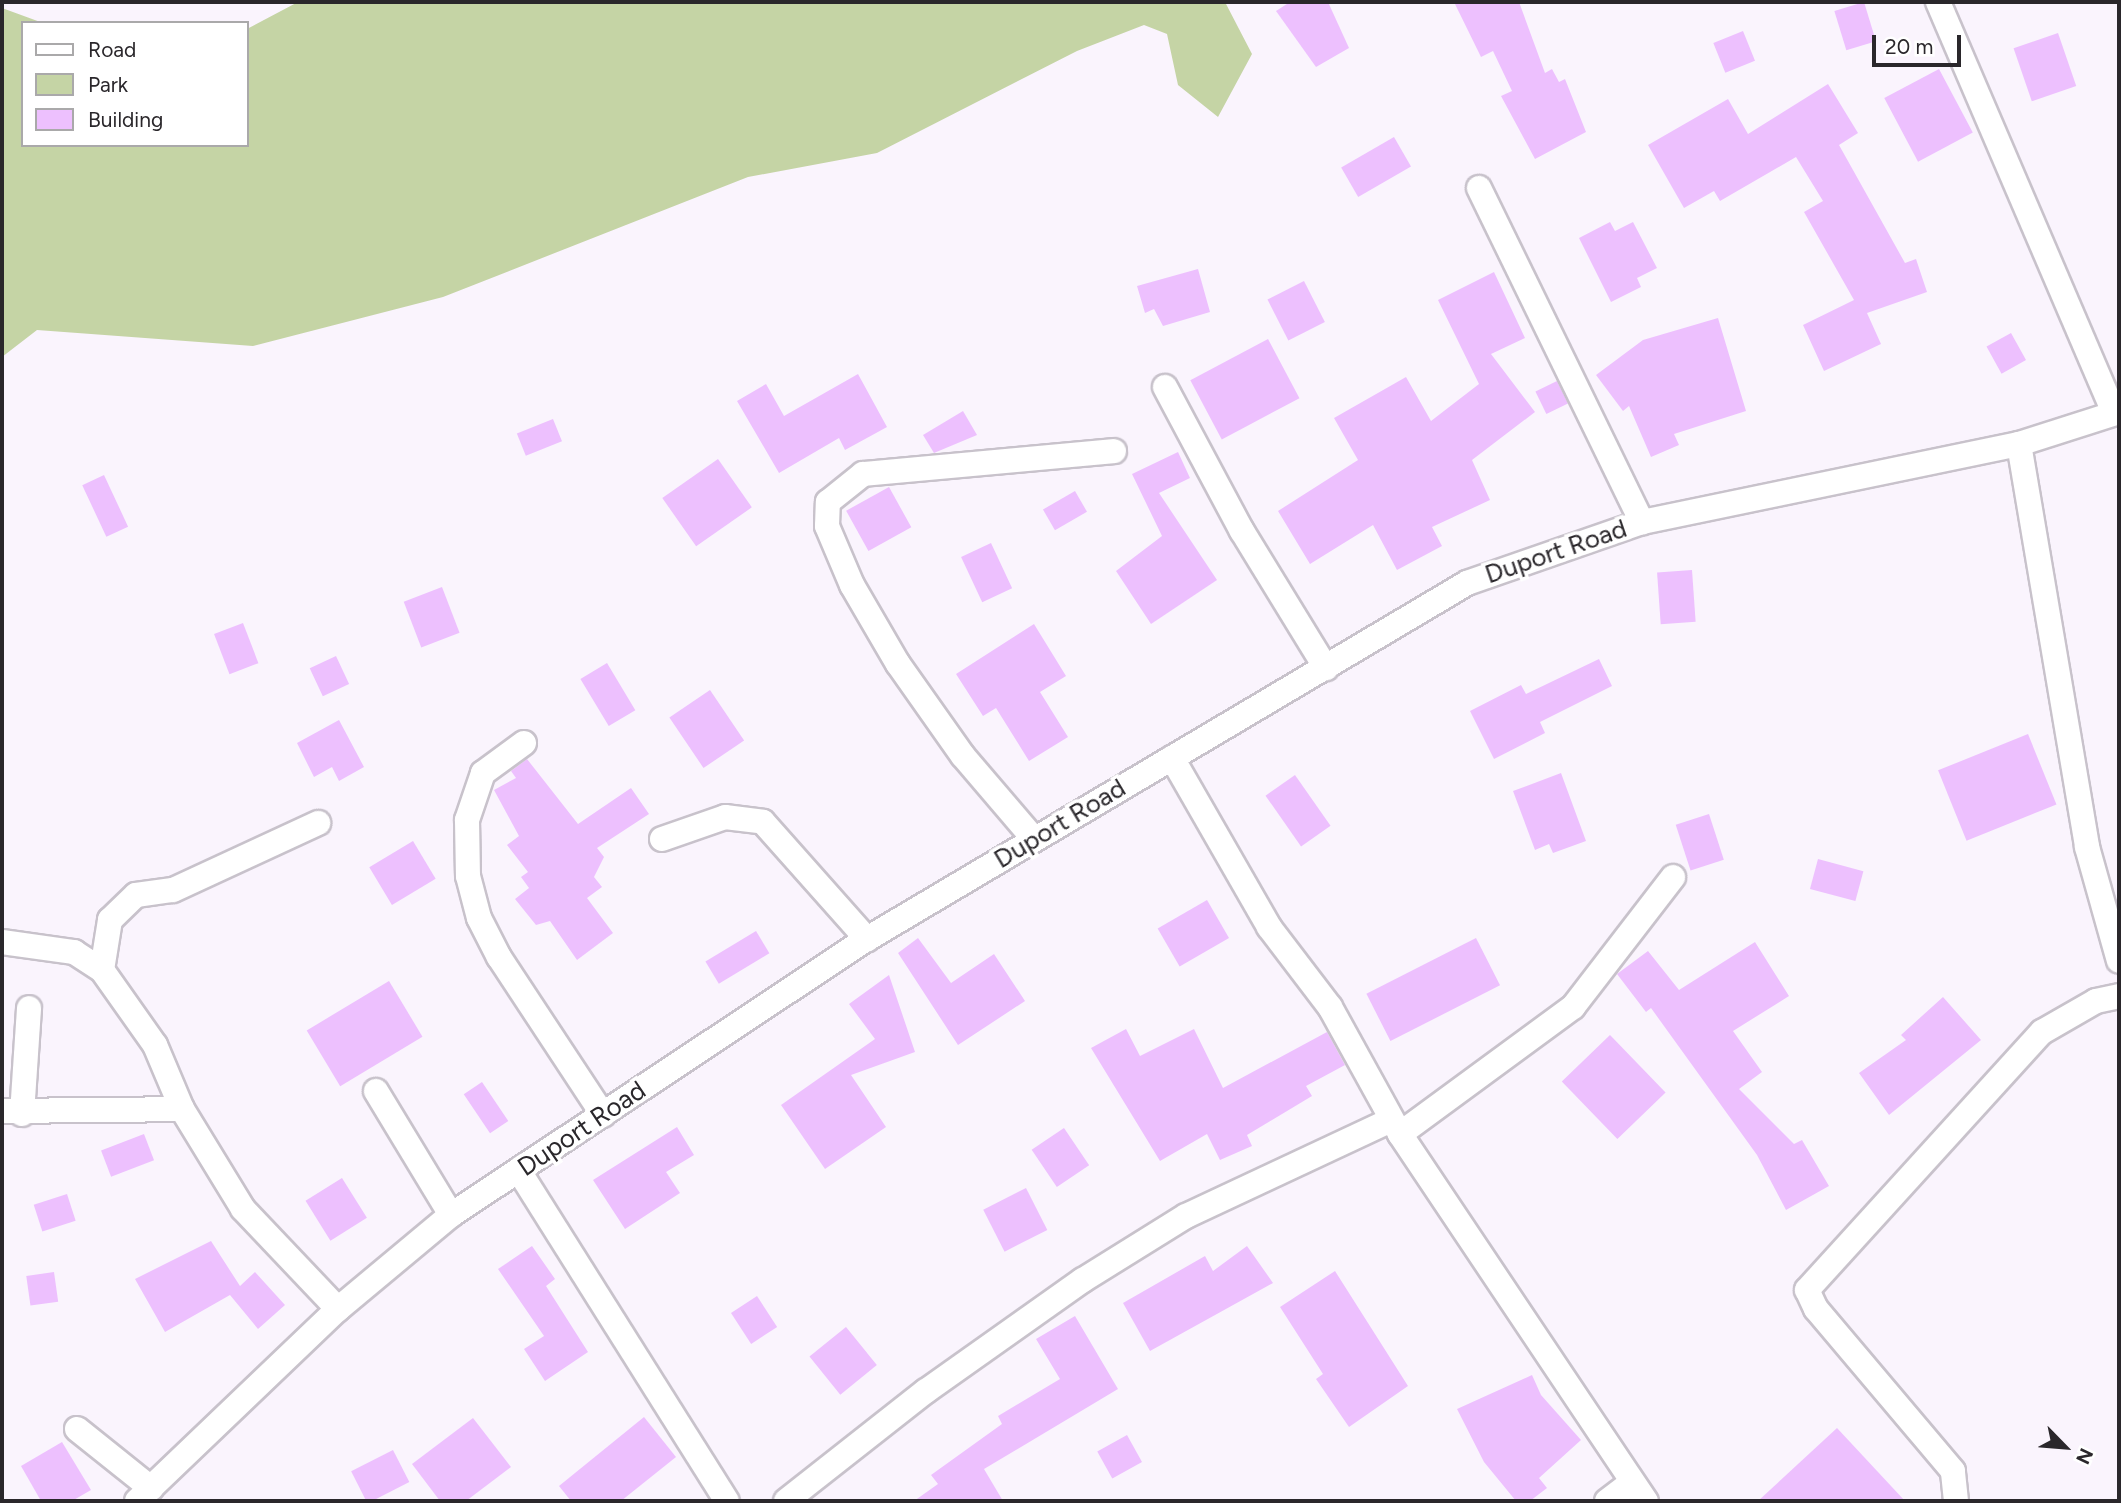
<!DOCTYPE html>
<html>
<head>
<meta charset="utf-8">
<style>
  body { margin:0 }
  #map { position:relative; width:2121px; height:1503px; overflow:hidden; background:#faf4fd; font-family:Figtree,sans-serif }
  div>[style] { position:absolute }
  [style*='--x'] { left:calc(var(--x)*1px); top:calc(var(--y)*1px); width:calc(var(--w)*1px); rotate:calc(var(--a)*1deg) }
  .green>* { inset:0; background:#c5d4a5 }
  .building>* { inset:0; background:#edc0fe; transform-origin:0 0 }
  .roads { filter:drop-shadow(2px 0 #c8c2cb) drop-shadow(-2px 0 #c8c2cb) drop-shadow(0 2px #c8c2cb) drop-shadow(0 -2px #c8c2cb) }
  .minor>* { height:24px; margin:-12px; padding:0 12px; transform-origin:12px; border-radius:12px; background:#fff }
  span { translate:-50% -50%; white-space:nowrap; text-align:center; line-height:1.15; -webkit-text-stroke:7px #fff; paint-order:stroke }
  .street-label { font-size:26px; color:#2a272b }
  .frame { position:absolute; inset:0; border:4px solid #2a272b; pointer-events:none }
  .legend { position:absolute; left:21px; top:21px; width:228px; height:126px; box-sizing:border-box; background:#fff; border:2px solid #aaa9aa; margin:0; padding:9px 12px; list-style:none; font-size:21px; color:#2a272b }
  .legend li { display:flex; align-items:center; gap:14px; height:35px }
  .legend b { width:35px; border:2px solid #aaa9aa }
  .north { position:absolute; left:2030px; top:1412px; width:70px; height:70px; -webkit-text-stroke:5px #fff; paint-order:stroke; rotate:115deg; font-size:19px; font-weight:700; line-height:28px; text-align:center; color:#2a272b }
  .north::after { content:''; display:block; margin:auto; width:24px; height:32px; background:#2a272b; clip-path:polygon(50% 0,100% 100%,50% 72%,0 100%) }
  .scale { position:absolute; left:1872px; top:35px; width:89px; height:32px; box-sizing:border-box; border:4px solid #2a272b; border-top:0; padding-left:9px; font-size:21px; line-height:24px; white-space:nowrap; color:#2a272b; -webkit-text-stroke:5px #fff; paint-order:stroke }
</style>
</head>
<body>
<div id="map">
  <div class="green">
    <div style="clip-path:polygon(298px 2px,1225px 2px,1252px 54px,1218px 117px,1178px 85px,1167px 34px,1144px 25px,1077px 51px,877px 153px,748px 177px,443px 297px,253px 346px,37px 330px,2px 357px,2px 8px,43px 23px,23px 23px,23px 145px,247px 145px,247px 29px)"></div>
  </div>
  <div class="building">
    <div style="clip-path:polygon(1290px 2px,1328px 2px,1349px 48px,1316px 67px,1276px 11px)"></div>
    <div style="clip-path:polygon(1454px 2px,1519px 2px,1545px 73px,1552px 69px,1559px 82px,1565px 79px,1586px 132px,1535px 159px,1501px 96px,1512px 91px,1493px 51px,1481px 57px)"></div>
    <div style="left:1864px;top:2px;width:41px;height:31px;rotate:73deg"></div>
    <div style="left:1743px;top:31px;width:32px;height:32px;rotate:68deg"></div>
    <div style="left:2058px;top:33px;width:56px;height:47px;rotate:71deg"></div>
    <div style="left:1939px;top:69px;width:72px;height:62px;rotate:62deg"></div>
    <div style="clip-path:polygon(1828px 84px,1858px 133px,1839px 145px,1905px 263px,1916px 259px,1927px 292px,1867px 313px,1881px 344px,1824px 371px,1803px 325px,1854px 300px,1804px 212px,1823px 201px,1796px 157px,1720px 201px,1714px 191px,1684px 208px,1648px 145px,1728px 99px,1748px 134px)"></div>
    <div style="left:1394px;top:137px;width:34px;height:61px;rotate:60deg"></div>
    <div style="clip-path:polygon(1610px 222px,1615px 231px,1633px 222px,1657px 268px,1637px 278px,1641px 287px,1611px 302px,1579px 238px)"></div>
    <div style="clip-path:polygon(1198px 269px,1210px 312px,1163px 326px,1154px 309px,1145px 313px,1137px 286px)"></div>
    <div style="clip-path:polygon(1494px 272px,1525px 338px,1491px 354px,1535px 412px,1472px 460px,1490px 500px,1432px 527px,1442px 546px,1397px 570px,1373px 525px,1310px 564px,1278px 511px,1358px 460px,1334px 418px,1406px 377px,1431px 421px,1479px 384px,1438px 300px)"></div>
    <div style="left:1304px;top:281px;width:46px;height:41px;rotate:63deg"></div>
    <div style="clip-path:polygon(1718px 318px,1746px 411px,1674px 434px,1679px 445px,1651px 457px,1629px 406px,1623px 411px,1596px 375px,1643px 340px)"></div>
    <div style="left:2011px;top:333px;width:31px;height:28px;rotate:61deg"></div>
    <div style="left:1268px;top:339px;width:67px;height:88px;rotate:62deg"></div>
    <div style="clip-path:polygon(858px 374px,887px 427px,845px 450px,839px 438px,779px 473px,737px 401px,766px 384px,784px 416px)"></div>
    <div style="left:1557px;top:381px;width:25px;height:24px;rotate:64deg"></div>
    <div style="clip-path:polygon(963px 411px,977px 435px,934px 453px,923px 435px)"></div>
    <div style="left:553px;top:419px;width:24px;height:39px;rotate:68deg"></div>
    <div style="clip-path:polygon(1178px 452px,1190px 478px,1159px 493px,1217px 580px,1151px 624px,1116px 571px,1162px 536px,1132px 474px)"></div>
    <div style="left:718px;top:459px;width:59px;height:68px;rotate:55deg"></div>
    <div style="left:104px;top:475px;width:57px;height:24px;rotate:65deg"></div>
    <div style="left:889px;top:487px;width:46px;height:49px;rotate:61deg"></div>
    <div style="left:1075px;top:491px;width:24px;height:37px;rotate:60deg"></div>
    <div style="left:991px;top:543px;width:50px;height:33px;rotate:65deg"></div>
    <div style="left:1692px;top:570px;width:52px;height:35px;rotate:86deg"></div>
    <div style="left:442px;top:587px;width:49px;height:41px;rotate:69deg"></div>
    <div style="left:243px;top:623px;width:43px;height:31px;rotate:69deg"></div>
    <div style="clip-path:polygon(1034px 624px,1066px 676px,1040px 692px,1068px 737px,1029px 761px,996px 708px,983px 716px,956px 674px)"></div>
    <div style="left:336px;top:656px;width:31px;height:29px;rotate:65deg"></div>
    <div style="clip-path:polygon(1599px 659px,1612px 686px,1540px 722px,1545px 733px,1494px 759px,1470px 711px,1521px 685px,1526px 694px)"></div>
    <div style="left:607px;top:663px;width:55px;height:31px;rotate:59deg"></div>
    <div style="left:710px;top:690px;width:61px;height:49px;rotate:56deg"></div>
    <div style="clip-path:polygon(339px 720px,364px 767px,339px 781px,332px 767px,314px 777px,297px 743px)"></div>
    <div style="left:2028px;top:734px;width:76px;height:97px;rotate:68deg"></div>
    <div style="clip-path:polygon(527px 759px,578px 824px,631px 788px,649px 814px,597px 848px,604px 857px,594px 877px,602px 887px,587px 898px,613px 933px,577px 960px,550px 921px,536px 925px,515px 899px,529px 888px,521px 877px,528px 872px,507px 845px,519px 836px,494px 790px,516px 778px,511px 771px)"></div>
    <div style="clip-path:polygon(1561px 773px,1586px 841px,1553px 853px,1549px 844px,1535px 850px,1513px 791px)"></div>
    <div style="left:1295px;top:775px;width:62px;height:36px;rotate:55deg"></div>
    <div style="left:1709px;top:814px;width:48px;height:35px;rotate:72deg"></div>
    <div style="left:413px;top:841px;width:44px;height:51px;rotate:59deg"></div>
    <div style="left:1818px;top:859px;width:47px;height:31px;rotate:15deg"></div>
    <div style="left:1207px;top:900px;width:44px;height:57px;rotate:60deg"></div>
    <div style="left:756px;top:931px;width:26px;height:59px;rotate:59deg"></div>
    <div style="clip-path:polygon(918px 938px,951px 983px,994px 954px,1025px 1001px,958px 1045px,898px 953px)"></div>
    <div style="left:1476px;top:938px;width:53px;height:123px;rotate:63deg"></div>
    <div style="clip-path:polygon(1755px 942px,1789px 996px,1733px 1031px,1762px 1072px,1739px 1089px,1794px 1144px,1802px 1140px,1829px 1186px,1786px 1210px,1757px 1155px,1651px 1008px,1646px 1012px,1617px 974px,1648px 951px,1679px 990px)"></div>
    <div style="clip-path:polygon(889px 975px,915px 1052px,851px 1075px,886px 1127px,825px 1169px,781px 1105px,875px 1039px,849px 1004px)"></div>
    <div style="left:389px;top:981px;width:65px;height:96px;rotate:59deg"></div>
    <div style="clip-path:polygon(1943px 997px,1981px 1040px,1889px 1115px,1859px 1073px,1906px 1040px,1901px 1035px)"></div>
    <div style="clip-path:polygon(1126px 1029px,1140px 1056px,1194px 1029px,1223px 1088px,1327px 1032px,1345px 1065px,1306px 1086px,1312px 1096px,1247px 1135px,1252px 1146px,1220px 1160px,1207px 1134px,1160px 1161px,1091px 1048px)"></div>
    <div style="left:1610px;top:1035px;width:80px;height:67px;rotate:46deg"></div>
    <div style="left:482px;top:1082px;width:47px;height:22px;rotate:56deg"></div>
    <div style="clip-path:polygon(677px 1127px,694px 1155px,666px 1172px,680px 1193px,625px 1229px,593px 1180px)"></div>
    <div style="left:1064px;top:1128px;width:45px;height:39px;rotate:56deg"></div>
    <div style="left:144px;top:1134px;width:28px;height:46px;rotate:69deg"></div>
    <div style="left:342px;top:1178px;width:47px;height:43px;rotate:58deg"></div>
    <div style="left:1026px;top:1188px;width:47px;height:48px;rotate:63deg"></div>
    <div style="left:67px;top:1194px;width:28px;height:35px;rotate:72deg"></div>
    <div style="clip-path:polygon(211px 1241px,240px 1286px,255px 1272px,285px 1305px,258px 1329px,230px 1295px,165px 1332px,135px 1279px)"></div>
    <div style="clip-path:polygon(532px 1246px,555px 1279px,546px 1286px,588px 1352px,545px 1381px,524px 1349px,544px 1336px,498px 1269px)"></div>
    <div style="clip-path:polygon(1247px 1246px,1273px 1283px,1150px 1351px,1123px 1303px,1205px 1256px,1213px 1271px)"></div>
    <div style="clip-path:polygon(1335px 1271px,1408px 1386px,1349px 1427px,1316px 1379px,1323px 1374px,1280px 1307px)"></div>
    <div style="left:54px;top:1272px;width:30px;height:28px;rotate:82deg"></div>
    <div style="left:757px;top:1296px;width:37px;height:31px;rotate:57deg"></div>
    <div style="clip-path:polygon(1075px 1316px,1118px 1389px,984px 1469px,1003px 1501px,914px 1501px,938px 1484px,931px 1475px,1002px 1424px,998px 1416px,1060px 1379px,1036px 1339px)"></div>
    <div style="left:846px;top:1327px;width:49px;height:47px;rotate:51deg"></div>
    <div style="clip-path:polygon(1532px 1375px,1541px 1395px,1581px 1440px,1539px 1478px,1547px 1488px,1530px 1501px,1516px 1501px,1484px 1462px,1457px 1409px)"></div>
    <div style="clip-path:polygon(644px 1417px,676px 1457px,621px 1501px,571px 1501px,559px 1486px)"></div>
    <div style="clip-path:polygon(473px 1418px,511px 1467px,466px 1501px,440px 1501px,412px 1464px)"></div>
    <div style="clip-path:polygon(1837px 1428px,1905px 1501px,1758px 1501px)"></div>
    <div style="left:1127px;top:1435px;width:31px;height:34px;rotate:61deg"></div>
    <div style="clip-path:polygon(62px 1442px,91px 1490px,72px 1501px,41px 1501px,21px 1466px)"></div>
    <div style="left:393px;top:1450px;width:36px;height:47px;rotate:63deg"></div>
  </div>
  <div class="roads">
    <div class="minor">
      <div style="--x:1938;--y:2;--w:447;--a:66.8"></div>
      <div style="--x:1479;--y:188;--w:372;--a:64"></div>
      <div style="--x:1165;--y:387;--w:163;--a:61.9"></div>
      <div style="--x:1242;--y:531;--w:161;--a:58.5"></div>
      <div style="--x:2019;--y:444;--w:409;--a:80.4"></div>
      <div style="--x:2087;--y:847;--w:118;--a:74.3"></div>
      <div style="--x:524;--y:743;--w:51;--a:143.8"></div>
      <div style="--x:483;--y:773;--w:50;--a:108.8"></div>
      <div style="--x:467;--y:820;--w:56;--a:89"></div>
      <div style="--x:468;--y:876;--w:43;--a:75.3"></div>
      <div style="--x:479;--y:918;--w:44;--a:62.9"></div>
      <div style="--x:499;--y:957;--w:189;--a:56.6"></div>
      <div style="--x:1172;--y:758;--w:195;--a:60.1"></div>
      <div style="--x:1269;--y:927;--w:101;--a:52.7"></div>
      <div style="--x:1330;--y:1007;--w:145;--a:61.1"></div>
      <div style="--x:1400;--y:1134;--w:442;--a:56.2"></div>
      <div style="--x:662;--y:839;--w:67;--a:-19.2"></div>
      <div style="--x:725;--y:817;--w:38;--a:7"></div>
      <div style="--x:763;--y:822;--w:157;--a:48.4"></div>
      <div style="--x:1034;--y:839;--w:109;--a:-130.5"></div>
      <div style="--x:963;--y:756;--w:113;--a:-125.2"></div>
      <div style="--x:898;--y:664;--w:91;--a:-120.2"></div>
      <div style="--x:852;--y:585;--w:64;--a:-113"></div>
      <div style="--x:827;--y:526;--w:24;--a:-88"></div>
      <div style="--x:828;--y:502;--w:45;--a:-38.7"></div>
      <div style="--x:863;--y:474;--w:252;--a:-5.2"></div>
      <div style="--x:2;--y:942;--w:73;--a:7.9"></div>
      <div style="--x:74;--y:952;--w:33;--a:33"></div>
      <div style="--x:102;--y:970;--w:92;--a:54.8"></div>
      <div style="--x:155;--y:1045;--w:69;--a:67.1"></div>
      <div style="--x:182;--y:1109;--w:117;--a:58.6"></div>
      <div style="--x:243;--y:1209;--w:138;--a:46.5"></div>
      <div style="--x:102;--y:970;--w:51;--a:-80.9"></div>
      <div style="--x:110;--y:920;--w:36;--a:-44"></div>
      <div style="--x:136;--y:895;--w:37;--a:-8"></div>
      <div style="--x:173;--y:890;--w:160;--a:-24.8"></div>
      <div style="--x:376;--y:1091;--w:145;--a:58.8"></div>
      <div style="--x:2;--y:1111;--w:180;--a:-0.6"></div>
      <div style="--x:22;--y:1114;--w:106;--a:-86.2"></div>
      <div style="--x:1400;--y:1134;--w:215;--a:-36.3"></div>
      <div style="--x:1573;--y:1007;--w:164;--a:-52.4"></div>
      <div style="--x:519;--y:1171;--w:390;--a:57.8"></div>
      <div style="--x:77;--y:1429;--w:95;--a:38.6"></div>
      <div style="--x:137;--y:1501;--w:278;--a:-43.7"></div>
      <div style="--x:338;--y:1309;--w:147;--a:-39.8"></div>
      <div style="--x:451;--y:1215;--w:499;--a:-33.6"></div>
      <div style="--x:867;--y:939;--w:698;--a:-30.68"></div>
      <div style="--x:1467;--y:583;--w:185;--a:-19.2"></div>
      <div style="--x:1642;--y:522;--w:385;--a:-11.7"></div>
      <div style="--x:2019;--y:444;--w:105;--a:-17.7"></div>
      <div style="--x:786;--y:1501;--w:178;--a:-38.2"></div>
      <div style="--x:926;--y:1391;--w:192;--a:-35.3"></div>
      <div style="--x:1083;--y:1280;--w:121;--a:-31.9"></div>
      <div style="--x:1186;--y:1216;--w:226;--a:-25.1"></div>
      <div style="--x:1607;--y:1501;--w:31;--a:-37"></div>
      <div style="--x:1956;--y:1501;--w:30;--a:-96"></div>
      <div style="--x:1953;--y:1471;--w:212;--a:-130.2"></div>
      <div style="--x:1816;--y:1309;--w:21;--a:-115"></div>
      <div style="--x:1807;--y:1290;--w:349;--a:-47.7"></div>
      <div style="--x:2042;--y:1032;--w:62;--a:-29.9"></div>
      <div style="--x:2096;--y:1001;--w:24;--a:-12"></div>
    </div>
  </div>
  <div class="street-label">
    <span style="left:1556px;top:552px;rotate:-19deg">Duport Road</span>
    <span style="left:1060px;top:824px;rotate:-31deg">Duport Road</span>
    <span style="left:582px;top:1129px;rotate:-34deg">Duport Road</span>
  </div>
  <div class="frame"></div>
  <ul class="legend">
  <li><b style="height:9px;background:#fff"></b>Road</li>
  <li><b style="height:19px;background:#c5d4a5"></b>Park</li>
  <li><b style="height:19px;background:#edc0fe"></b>Building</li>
  </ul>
  <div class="north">N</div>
  <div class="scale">20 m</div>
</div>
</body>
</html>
